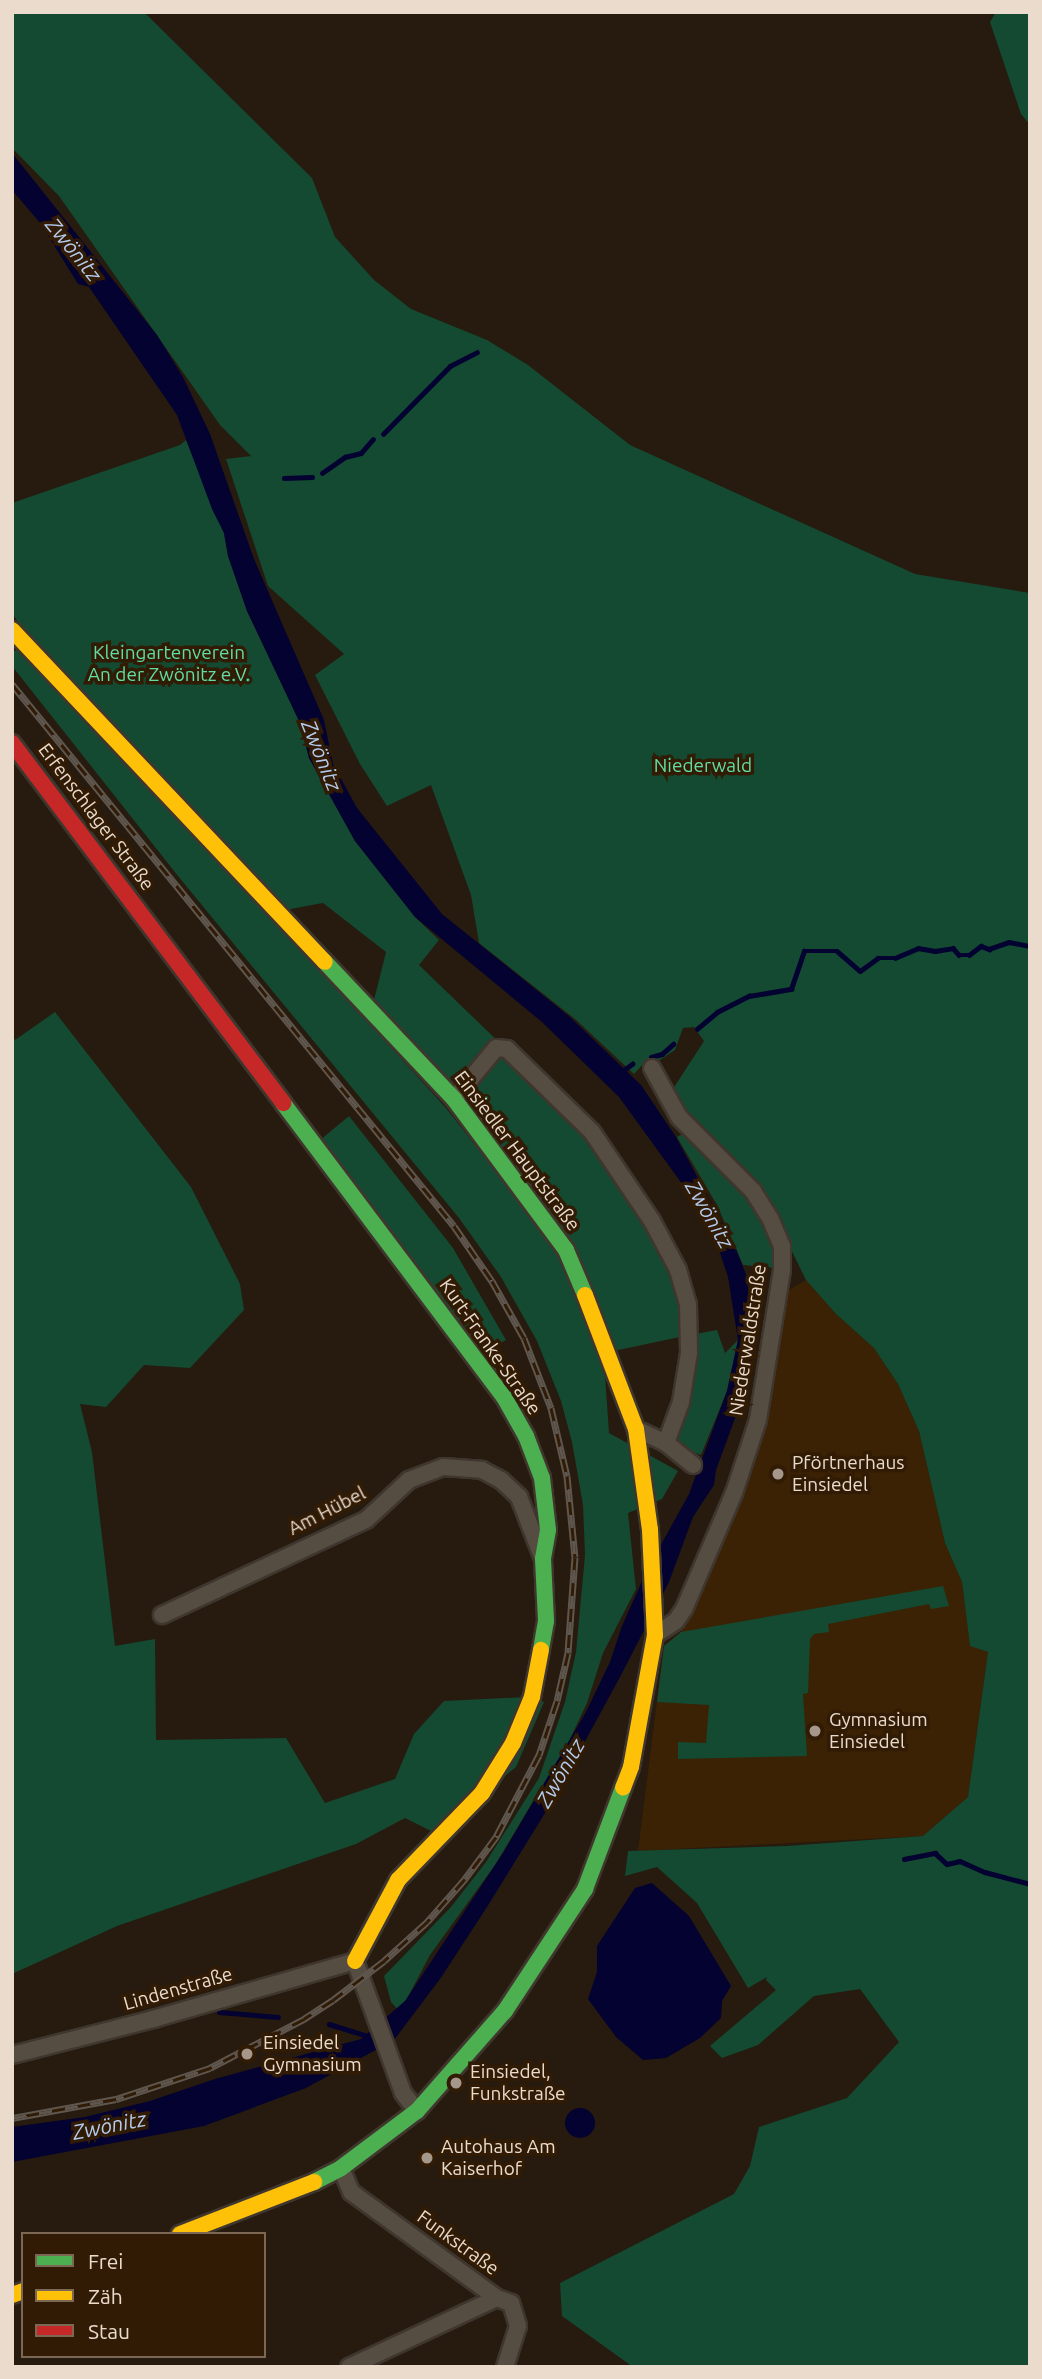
<!DOCTYPE html>
<html>
<head>
<meta charset="utf-8">
<style>
  body { margin:0 }
  #map { position:relative; width:1042px; height:2379px; overflow:hidden; background:#261b0e; font-family:Ubuntu,sans-serif }
  div>[style] { position:absolute }
  [style*='--x'] { left:calc(var(--x)*1px); top:calc(var(--y)*1px); width:calc(var(--w)*1px); rotate:calc(var(--a)*1deg) }
  .built>* { inset:0; background:#3b2205 }
  .green>* { inset:0; background:#134a31 }
  .water>* { inset:0; background:#030231 }
  .round { border-radius:50% }
  .stream>* { height:4.5px; margin:-2.25px; padding:0 2.25px; transform-origin:2.25px; border-radius:2.25px; background:#030231 }
  .roads { filter:drop-shadow(2px 0 #3f362e) drop-shadow(-2px 0 #3f362e) drop-shadow(0 2px #3f362e) drop-shadow(0 -2px #3f362e) }
  .street>* { height:16px; margin:-8px; padding:0 8px; transform-origin:8px; border-radius:8px; background:#554c42 }
  .fast>* { height:16px; margin:-8px; padding:0 8px; transform-origin:8px; border-radius:8px; background:#4caf50 }
  .slow>* { height:16px; margin:-8px; padding:0 8px; transform-origin:8px; border-radius:8px; background:#ffc107 }
  .jam>* { height:16px; margin:-8px; padding:0 8px; transform-origin:8px; border-radius:8px; background:#c62828 }
  .rail>* { height:7px; margin-top:-3.5px; transform-origin:0; background:repeating-linear-gradient(90deg,#311b04 0 13px,#5f564e 0 26px); box-sizing:border-box; border-block:2px solid #5f564e }
  .dots>* { width:19px; height:19px; translate:-50% -50%; box-sizing:border-box; border:4px solid #311b04; border-radius:50% }
  span { translate:-50% -50%; white-space:nowrap; text-align:center; line-height:1.15; -webkit-text-stroke:7px #311b04; paint-order:stroke }
  .park-label { font-size:19px; color:#61dca3 }
  .street-label { font-size:19px; color:#eadbcd }
  .poi-label { font-size:19px; color:#eadbcd }
  .left { translate:0 -50%; text-align:left }
  .water-label { font-size:21px; color:#b3cbee; font-style:italic }
  .frame { position:absolute; inset:0; border:14px solid #eadbcd; pointer-events:none }
  .legend { position:absolute; left:21px; top:2232px; width:245px; height:126px; box-sizing:border-box; background:#311b04; border:2px solid #7b6854; margin:0; padding:9px 12px; list-style:none; font-size:21px; color:#eadbcd }
  .legend li { display:flex; align-items:center; gap:14px; height:35px }
  .legend b { width:35px; border:2px solid #7b6854 }
</style>
</head>
<body>
<div id="map">
  <div class="built">
    <div style="clip-path:polygon(806px 1280px,836px 1314px,874px 1348px,898px 1384px,919px 1431px,945px 1543px,962px 1582px,970px 1645px,988px 1652px,968px 1797px,923px 1836px,638px 1851px,664px 1646px,681px 1632px,744px 1489px,767px 1414px,789px 1290px)"></div>
  </div>
  <div class="green">
    <div style="clip-path:polygon(12px 12px,144px 12px,312px 178px,335px 237px,374px 280px,411px 309px,487px 340px,528px 365px,630px 445px,915px 574px,1030px 593px,1030px 2367px,633px 2367px,562px 2316px,560px 2283px,734px 2194px,750px 2166px,759px 2127px,847px 2098px,899px 2042px,860px 1989px,814px 1996px,758px 2045px,722px 2058px,710px 2046px,776px 1990px,766px 1980px,767px 1977px,748px 1988px,697px 1903px,657px 1867px,625px 1876px,628px 1851px,787px 1846px,923px 1836px,968px 1797px,988px 1652px,970px 1646px,962px 1582px,945px 1543px,919px 1431px,898px 1384px,874px 1348px,836px 1314px,806px 1280px,781px 1229px,684px 1114px,671px 1092px,704px 1041px,694px 1027px,683px 1028px,675px 1050px,658px 1061px,645px 1062px,634px 1074px,575px 1019px,479px 943px,471px 895px,431px 785px,387px 806px,360px 764px,315px 675px,344px 654px,268px 586px,226px 459px,251px 456px,220px 425px,59px 196px,12px 148px)"></div>
    <div style="clip-path:polygon(996px 12px,1030px 12px,1030px 125px,1021px 114px,990px 22px)"></div>
    <div style="clip-path:polygon(186px 440px,224px 533px,228px 556px,247px 611px,300px 723px,309px 758px,355px 841px,415px 917px,439px 940px,419px 965px,592px 1132px,678px 1270px,690px 1335px,717px 1330px,725px 1353px,738px 1340px,727px 1391px,701px 1455px,666px 1443px,689px 1335px,609px 1352px,566px 1250px,371px 1012px,386px 952px,323px 903px,269px 913px,446px 1108px,560px 1254px,605px 1375px,609px 1433px,678px 1471px,662px 1499px,628px 1513px,636px 1589px,603px 1653px,587px 1703px,568px 1743px,495px 1865px,430px 1955px,400px 2012px,391px 2002px,384px 1976px,451px 1907px,486px 1862px,539px 1778px,565px 1702px,576px 1652px,585px 1555px,583px 1505px,572px 1442px,561px 1401px,537px 1341px,501px 1277px,459px 1218px,178px 876px,12px 666px,12px 651px,20px 650px,25px 633px,12px 613px,12px 503px,180px 445px)"></div>
    <div style="clip-path:polygon(55px 1012px,191px 1187px,240px 1284px,244px 1310px,190px 1368px,144px 1365px,106px 1407px,80px 1404px,92px 1452px,115px 1646px,155px 1639px,156px 1740px,286px 1738px,325px 1803px,395px 1779px,414px 1734px,444px 1701px,527px 1697px,544px 1702px,516px 1767px,435px 1833px,405px 1818px,356px 1844px,117px 1926px,12px 1974px,12px 1036px,15px 1040px)"></div>
    <div style="clip-path:polygon(349px 1116px,453px 1248px,506px 1340px,481px 1354px,319px 1141px)"></div>
    <div style="clip-path:polygon(688px 1131px,752px 1199px,774px 1238px,776px 1268px,743px 1265px,717px 1205px,677px 1137px)"></div>
    <div style="clip-path:polygon(943px 1586px,949px 1606px,931px 1609px,929px 1604px,828px 1624px,829px 1632px,814px 1634px,810px 1639px,808px 1693px,803px 1694px,807px 1756px,678px 1759px,678px 1742px,706px 1743px,709px 1705px,657px 1702px,664px 1646px,681px 1632px)"></div>
  </div>
  <div class="water">
    <div style="clip-path:polygon(12px 153px,157px 335px,183px 377px,210px 434px,254px 559px,324px 720px,333px 764px,357px 808px,442px 914px,570px 1017px,641px 1085px,676px 1137px,736px 1249px,747px 1277px,753px 1345px,745px 1391px,716px 1470px,714px 1485px,693px 1517px,669px 1582px,620px 1677px,553px 1800px,487px 1907px,440px 1979px,394px 2040px,306px 2088px,204px 2126px,12px 2162px,12px 2127px,85px 2117px,150px 2101px,215px 2079px,361px 2039px,405px 2001px,503px 1853px,586px 1712px,610px 1662px,622px 1626px,647px 1570px,689px 1494px,727px 1391px,738px 1340px,728px 1277px,720px 1253px,688px 1192px,619px 1097px,542px 1022px,415px 917px,355px 841px,309px 758px,300px 723px,247px 611px,228px 556px,224px 533px,212px 509px,177px 415px,89px 287px,78px 284px,41px 224px,12px 190px)"></div>
    <div style="clip-path:polygon(652px 1883px,689px 1916px,731px 1986px,722px 2001px,721px 2018px,700px 2038px,666px 2058px,643px 2060px,616px 2037px,588px 1999px,597px 1972px,597px 1946px,635px 1888px)"></div>
    <div class="round" style="left:565px;top:2108px;width:30px;height:30px"></div>
  </div>
  <div class="stream">
    <div style="--x:383;--y:434;--w:95;--a:-45.4"></div>
    <div style="--x:450;--y:366;--w:30;--a:-27"></div>
    <div style="--x:322;--y:473;--w:28;--a:-35"></div>
    <div style="--x:345;--y:457;--w:16;--a:-14"></div>
    <div style="--x:361;--y:453;--w:18;--a:-49"></div>
    <div style="--x:284;--y:478;--w:28;--a:-2"></div>
    <div style="--x:697;--y:1029;--w:26;--a:-40"></div>
    <div style="--x:717;--y:1012;--w:36;--a:-27"></div>
    <div style="--x:749;--y:996;--w:43;--a:-9.5"></div>
    <div style="--x:791;--y:989;--w:40;--a:-71.1"></div>
    <div style="--x:804;--y:951;--w:33;--a:0"></div>
    <div style="--x:837;--y:951;--w:30;--a:41"></div>
    <div style="--x:860;--y:971;--w:22;--a:-36"></div>
    <div style="--x:878;--y:958;--w:17;--a:0"></div>
    <div style="--x:895;--y:958;--w:25;--a:-23"></div>
    <div style="--x:918;--y:948;--w:17;--a:10"></div>
    <div style="--x:935;--y:951;--w:18;--a:-9"></div>
    <div style="--x:953;--y:948;--w:9;--a:49"></div>
    <div style="--x:959;--y:955;--w:10;--a:0"></div>
    <div style="--x:969;--y:955;--w:15;--a:-37"></div>
    <div style="--x:981;--y:946;--w:9;--a:21"></div>
    <div style="--x:989;--y:949;--w:21;--a:-19"></div>
    <div style="--x:1009;--y:942;--w:21;--a:11"></div>
    <div style="--x:651;--y:1057;--w:11;--a:-15"></div>
    <div style="--x:662;--y:1054;--w:15;--a:-42"></div>
    <div style="--x:621;--y:1072;--w:14;--a:-36"></div>
    <div style="--x:904;--y:1859;--w:32;--a:-11"></div>
    <div style="--x:935;--y:1853;--w:16;--a:43"></div>
    <div style="--x:947;--y:1864;--w:13;--a:-13"></div>
    <div style="--x:960;--y:1861;--w:27;--a:24"></div>
    <div style="--x:985;--y:1872;--w:47;--a:14.9"></div>
    <div style="--x:219;--y:2012;--w:59;--a:4.8"></div>
    <div style="--x:329;--y:2024;--w:44;--a:17.2"></div>
  </div>
  <div class="roads">
    <div class="street">
      <div style="--x:652;--y:1068;--w:56;--a:61.1"></div>
      <div style="--x:679;--y:1117;--w:105;--a:45"></div>
      <div style="--x:753;--y:1191;--w:32;--a:58"></div>
      <div style="--x:770;--y:1218;--w:30;--a:67"></div>
      <div style="--x:782;--y:1246;--w:24;--a:90"></div>
      <div style="--x:782;--y:1270;--w:152;--a:99.1"></div>
      <div style="--x:758;--y:1420;--w:77;--a:108.2"></div>
      <div style="--x:734;--y:1493;--w:126;--a:113.3"></div>
      <div style="--x:684;--y:1609;--w:14;--a:124"></div>
      <div style="--x:676;--y:1621;--w:25;--a:146"></div>
      <div style="--x:454;--y:1099;--w:66;--a:-50.5"></div>
      <div style="--x:496;--y:1048;--w:11;--a:5"></div>
      <div style="--x:507;--y:1049;--w:119;--a:44.3"></div>
      <div style="--x:592;--y:1132;--w:107;--a:56"></div>
      <div style="--x:652;--y:1221;--w:55;--a:62"></div>
      <div style="--x:678;--y:1270;--w:35;--a:74"></div>
      <div style="--x:688;--y:1304;--w:49;--a:88.8"></div>
      <div style="--x:689;--y:1353;--w:50;--a:99.3"></div>
      <div style="--x:681;--y:1402;--w:44;--a:110.1"></div>
      <div style="--x:636;--y:1429;--w:33;--a:25"></div>
      <div style="--x:666;--y:1443;--w:35;--a:39"></div>
      <div style="--x:162;--y:1615;--w:225;--a:-25"></div>
      <div style="--x:366;--y:1520;--w:59;--a:-42.9"></div>
      <div style="--x:409;--y:1480;--w:36;--a:-21"></div>
      <div style="--x:443;--y:1467;--w:39;--a:4"></div>
      <div style="--x:482;--y:1470;--w:21;--a:28"></div>
      <div style="--x:501;--y:1480;--w:25;--a:43"></div>
      <div style="--x:519;--y:1497;--w:66;--a:68.8"></div>
      <div style="--x:12;--y:2055;--w:146;--a:-14.3"></div>
      <div style="--x:153;--y:2019;--w:210;--a:-16"></div>
      <div style="--x:355;--y:1961;--w:140;--a:70"></div>
      <div style="--x:403;--y:2093;--w:23;--a:52"></div>
      <div style="--x:341;--y:2168;--w:26;--a:67"></div>
      <div style="--x:351;--y:2192;--w:180;--a:36"></div>
      <div style="--x:497;--y:2298;--w:15;--a:20"></div>
      <div style="--x:511;--y:2303;--w:24;--a:73"></div>
      <div style="--x:518;--y:2326;--w:43;--a:107.6"></div>
      <div style="--x:349;--y:2367;--w:163;--a:-25"></div>
    </div>
    <div class="fast">
      <div style="--x:325;--y:962;--w:188;--a:46.7"></div>
      <div style="--x:454;--y:1099;--w:188;--a:53.4"></div>
      <div style="--x:566;--y:1250;--w:49;--a:67.1"></div>
      <div style="--x:283;--y:1103;--w:368;--a:53.1"></div>
      <div style="--x:504;--y:1397;--w:45;--a:60.6"></div>
      <div style="--x:526;--y:1436;--w:45;--a:69.1"></div>
      <div style="--x:542;--y:1478;--w:52;--a:83.4"></div>
      <div style="--x:548;--y:1530;--w:29;--a:100"></div>
      <div style="--x:543;--y:1559;--w:62;--a:87.2"></div>
      <div style="--x:546;--y:1621;--w:29;--a:100"></div>
      <div style="--x:314;--y:2182;--w:30;--a:-27"></div>
      <div style="--x:341;--y:2168;--w:95;--a:-36.9"></div>
      <div style="--x:417;--y:2111;--w:133;--a:-48.7"></div>
      <div style="--x:505;--y:2011;--w:146;--a:-56.7"></div>
      <div style="--x:585;--y:1889;--w:108;--a:-69.4"></div>
    </div>
    <div class="slow">
      <div style="--x:12;--y:630;--w:456;--a:46.7"></div>
      <div style="--x:585;--y:1295;--w:143;--a:69.2"></div>
      <div style="--x:636;--y:1429;--w:102;--a:82.1"></div>
      <div style="--x:650;--y:1530;--w:105;--a:87.3"></div>
      <div style="--x:655;--y:1635;--w:134;--a:100.3"></div>
      <div style="--x:631;--y:1767;--w:22;--a:111"></div>
      <div style="--x:355;--y:1961;--w:92;--a:-62"></div>
      <div style="--x:398;--y:1880;--w:121;--a:-46"></div>
      <div style="--x:482;--y:1793;--w:59;--a:-58.2"></div>
      <div style="--x:513;--y:1743;--w:50;--a:-67.6"></div>
      <div style="--x:532;--y:1697;--w:48;--a:-79.2"></div>
      <div style="--x:180;--y:2234;--w:144;--a:-21.2"></div>
      <div style="--x:12;--y:2295;--w:12;--a:-20"></div>
    </div>
    <div class="jam">
      <div style="--x:12;--y:743;--w:451;--a:53"></div>
    </div>
  </div>
  <div class="rail">
    <div style="--x:12;--y:684;--w:699;--a:50.8"></div>
    <div style="--x:454;--y:1226;--w:67;--a:55.4"></div>
    <div style="--x:492;--y:1281;--w:65;--a:60.7"></div>
    <div style="--x:524;--y:1338;--w:75;--a:68.9"></div>
    <div style="--x:551;--y:1408;--w:70;--a:76.8"></div>
    <div style="--x:567;--y:1476;--w:81;--a:84.4"></div>
    <div style="--x:575;--y:1557;--w:96;--a:94.2"></div>
    <div style="--x:568;--y:1653;--w:49;--a:102.9"></div>
    <div style="--x:557;--y:1701;--w:57;--a:108.4"></div>
    <div style="--x:539;--y:1755;--w:93;--a:117.7"></div>
    <div style="--x:496;--y:1837;--w:54;--a:126.7"></div>
    <div style="--x:464;--y:1880;--w:56;--a:131.4"></div>
    <div style="--x:427;--y:1922;--w:58;--a:137.8"></div>
    <div style="--x:384;--y:1961;--w:64;--a:142.6"></div>
    <div style="--x:333;--y:2000;--w:35;--a:147"></div>
    <div style="--x:304;--y:2019;--w:106;--a:152.5"></div>
    <div style="--x:210;--y:2068;--w:99;--a:161.7"></div>
    <div style="--x:116;--y:2099;--w:106;--a:169.6"></div>
  </div>
  <div class="dots">
    <div style="left:778px;top:1474px;background:#a5988a"></div>
    <div style="left:815px;top:1731px;background:#a5988a"></div>
    <div style="left:247px;top:2054px;background:#a5988a"></div>
    <div style="left:456px;top:2083px;background:#a5988a"></div>
    <div style="left:427px;top:2158px;background:#a5988a"></div>
  </div>
  <div class="park-label">
    <span style="left:169px;top:664px">Kleingartenverein<br>An der Zwönitz e.V.</span>
    <span style="left:703px;top:766px">Niederwald</span>
  </div>
  <div class="street-label">
    <span style="left:96px;top:817px;rotate:53deg">Erfenschlager Straße</span>
    <span style="left:517px;top:1151px;rotate:53deg">Einsiedler Hauptstraße</span>
    <span style="left:748px;top:1340px;rotate:-81deg">Niederwaldstraße</span>
    <span style="left:490px;top:1347px;rotate:55deg">Kurt-Franke-Straße</span>
    <span style="left:327px;top:1511px;rotate:-27deg">Am Hübel</span>
    <span style="left:178px;top:1989px;rotate:-16deg">Lindenstraße</span>
    <span style="left:458px;top:2243px;rotate:36deg">Funkstraße</span>
  </div>
  <div class="poi-label">
    <span class="left" style="left:792px;top:1474px">Pförtnerhaus<br>Einsiedel</span>
    <span class="left" style="left:829px;top:1731px">Gymnasium<br>Einsiedel</span>
    <span class="left" style="left:263px;top:2054px">Einsiedel<br>Gymnasium</span>
    <span class="left" style="left:470px;top:2083px">Einsiedel,<br>Funkstraße</span>
    <span class="left" style="left:441px;top:2158px">Autohaus Am<br>Kaiserhof</span>
  </div>
  <div class="water-label">
    <span style="left:74px;top:249px;rotate:51deg">Zwönitz</span>
    <span style="left:322px;top:755px;rotate:68deg">Zwönitz</span>
    <span style="left:710px;top:1214px;rotate:60deg">Zwönitz</span>
    <span style="left:560px;top:1773px;rotate:-60deg">Zwönitz</span>
    <span style="left:109px;top:2125px;rotate:-11deg">Zwönitz</span>
  </div>
  <div class="frame"></div>
  <ul class="legend">
  <li><b style="height:9px;background:#4caf50"></b>Frei</li>
  <li><b style="height:9px;background:#ffc107"></b>Zäh</li>
  <li><b style="height:9px;background:#c62828"></b>Stau</li>
  </ul>
</div>
</body>
</html>
